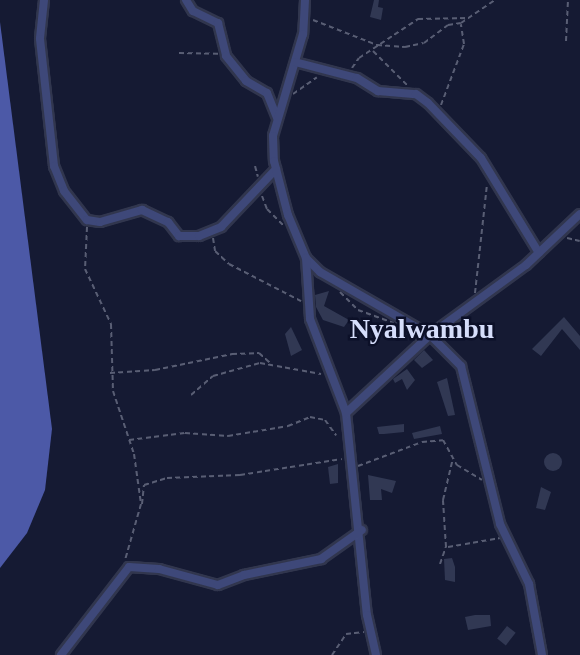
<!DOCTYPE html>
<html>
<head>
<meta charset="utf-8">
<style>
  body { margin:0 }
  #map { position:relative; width:580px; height:655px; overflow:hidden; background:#151a33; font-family:Georgia,serif }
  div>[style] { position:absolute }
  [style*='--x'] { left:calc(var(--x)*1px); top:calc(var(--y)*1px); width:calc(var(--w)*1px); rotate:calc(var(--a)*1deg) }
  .water>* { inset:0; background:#4c59a7 }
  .building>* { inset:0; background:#313853; transform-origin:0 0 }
  .round { border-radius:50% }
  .path>* { height:2px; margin-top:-1px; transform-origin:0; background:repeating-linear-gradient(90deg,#595e74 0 5px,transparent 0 8.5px) }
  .roads { filter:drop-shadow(2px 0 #31364e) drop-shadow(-2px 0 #31364e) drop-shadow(0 2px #31364e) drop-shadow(0 -2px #31364e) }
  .street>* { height:8px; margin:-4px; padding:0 4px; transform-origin:4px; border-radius:4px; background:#3e4879 }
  span { translate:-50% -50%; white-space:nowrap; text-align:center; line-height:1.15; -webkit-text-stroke:5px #0c1028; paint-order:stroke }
  .quarter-label { font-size:28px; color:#d5ddfa; font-weight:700 }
</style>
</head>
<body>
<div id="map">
  <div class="water">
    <div style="clip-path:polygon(0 22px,52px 429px,45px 490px,27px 533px,0 568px)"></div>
  </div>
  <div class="building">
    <div style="clip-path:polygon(374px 0,379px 0,378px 7px,383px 8px,381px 20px,370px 17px)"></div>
    <div style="clip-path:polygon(329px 291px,324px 306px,349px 320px,344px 327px,323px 320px,316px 307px,315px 295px)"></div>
    <div style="clip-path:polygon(564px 317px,580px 336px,580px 350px,562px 329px,541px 356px,532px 349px)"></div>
    <div style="clip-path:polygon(291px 327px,302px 350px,291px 356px,285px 334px)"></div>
    <div style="clip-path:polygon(424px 350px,433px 360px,422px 368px,414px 360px)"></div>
    <div style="clip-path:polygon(407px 369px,415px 380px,407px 390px,402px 379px,395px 383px,393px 379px)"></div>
    <div style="clip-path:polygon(447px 378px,455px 415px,448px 416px,437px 382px)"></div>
    <div style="clip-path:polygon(404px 424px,404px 432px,384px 434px,379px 434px,377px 427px)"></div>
    <div style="clip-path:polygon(440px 426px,442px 434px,414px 439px,412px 433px)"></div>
    <div class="round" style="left:544px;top:453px;width:18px;height:18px"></div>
    <div style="clip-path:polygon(338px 464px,338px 483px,330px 484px,328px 467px)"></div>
    <div style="clip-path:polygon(368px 475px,396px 481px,392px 493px,381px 489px,382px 500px,370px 500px)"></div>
    <div style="clip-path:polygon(541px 487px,551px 492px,545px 510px,536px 508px)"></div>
    <div style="clip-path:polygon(452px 558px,455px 567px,455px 582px,445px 580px,444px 559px)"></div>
    <div style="clip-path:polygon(475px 615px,490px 615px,491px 626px,468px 630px,465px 617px)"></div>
    <div style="left:507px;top:626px;width:11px;height:16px;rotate:38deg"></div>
  </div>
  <div class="path">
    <div style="--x:313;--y:20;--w:69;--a:21.3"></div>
    <div style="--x:377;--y:45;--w:28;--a:4"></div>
    <div style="--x:405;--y:47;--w:19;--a:-12"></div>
    <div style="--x:424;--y:43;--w:30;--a:-37"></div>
    <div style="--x:448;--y:25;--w:13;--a:-9"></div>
    <div style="--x:461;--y:23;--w:41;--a:-34.1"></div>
    <div style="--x:566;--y:41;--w:41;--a:-87.2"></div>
    <div style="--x:373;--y:51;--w:49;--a:45"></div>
    <div style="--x:179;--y:53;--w:39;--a:1"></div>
    <div style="--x:352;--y:68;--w:12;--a:-55"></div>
    <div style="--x:359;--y:58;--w:71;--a:-33.5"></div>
    <div style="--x:418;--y:19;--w:51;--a:-1.1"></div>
    <div style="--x:293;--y:94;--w:29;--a:-35"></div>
    <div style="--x:441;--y:105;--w:65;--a:-69.3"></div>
    <div style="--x:464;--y:44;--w:20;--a:-99"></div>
    <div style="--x:255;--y:166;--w:11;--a:75"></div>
    <div style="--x:262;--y:196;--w:14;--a:69"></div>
    <div style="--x:267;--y:209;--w:23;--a:45"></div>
    <div style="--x:87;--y:227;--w:42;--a:92.7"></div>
    <div style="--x:85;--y:269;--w:61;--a:64.7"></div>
    <div style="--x:111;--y:324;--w:67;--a:88.3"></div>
    <div style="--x:113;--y:391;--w:66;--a:71.6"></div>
    <div style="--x:134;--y:454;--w:50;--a:82"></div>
    <div style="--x:141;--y:504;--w:58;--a:105.9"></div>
    <div style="--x:213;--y:238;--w:13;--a:81"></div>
    <div style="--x:215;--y:251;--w:19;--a:43"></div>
    <div style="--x:229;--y:264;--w:81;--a:27.2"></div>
    <div style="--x:567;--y:238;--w:13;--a:13"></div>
    <div style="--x:340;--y:292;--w:25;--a:45"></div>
    <div style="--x:358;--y:310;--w:38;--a:20"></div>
    <div style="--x:475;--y:293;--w:110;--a:-83.7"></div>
    <div style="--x:110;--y:373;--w:45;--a:-3.8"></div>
    <div style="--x:155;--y:370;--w:79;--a:-11.7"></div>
    <div style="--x:232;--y:354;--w:27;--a:-2"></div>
    <div style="--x:259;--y:353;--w:15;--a:42"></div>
    <div style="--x:191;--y:395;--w:29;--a:-41"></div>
    <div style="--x:213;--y:376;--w:49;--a:-15.5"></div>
    <div style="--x:260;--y:363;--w:62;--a:10.2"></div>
    <div style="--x:129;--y:440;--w:56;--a:-7.1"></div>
    <div style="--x:185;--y:433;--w:43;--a:4"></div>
    <div style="--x:228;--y:436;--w:61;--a:-9.5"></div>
    <div style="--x:288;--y:426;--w:24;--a:-22"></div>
    <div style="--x:310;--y:417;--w:15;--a:11"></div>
    <div style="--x:325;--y:420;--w:19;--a:54"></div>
    <div style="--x:358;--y:466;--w:68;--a:-20.6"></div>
    <div style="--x:422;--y:442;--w:21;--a:-5"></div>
    <div style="--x:443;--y:440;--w:29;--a:61"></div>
    <div style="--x:457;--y:465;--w:29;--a:31"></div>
    <div style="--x:142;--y:504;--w:19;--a:-84"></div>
    <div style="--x:144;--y:485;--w:24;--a:-17"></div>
    <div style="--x:167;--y:478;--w:73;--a:-2.4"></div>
    <div style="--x:240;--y:475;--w:103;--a:-8.9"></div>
    <div style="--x:448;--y:547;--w:53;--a:-9.8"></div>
    <div style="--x:440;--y:564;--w:18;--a:-71"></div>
    <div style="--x:446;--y:547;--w:47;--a:-93.7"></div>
    <div style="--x:443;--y:500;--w:43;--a:-76.6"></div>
    <div style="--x:332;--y:655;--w:25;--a:-56"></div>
    <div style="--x:346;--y:634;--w:18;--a:-6"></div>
  </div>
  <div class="roads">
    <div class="street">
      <div style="--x:44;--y:0;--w:39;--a:96"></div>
      <div style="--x:40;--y:39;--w:128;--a:83.7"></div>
      <div style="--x:54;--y:166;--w:27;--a:68"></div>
      <div style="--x:64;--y:191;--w:37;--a:52"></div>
      <div style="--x:87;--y:220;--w:13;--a:9"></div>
      <div style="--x:100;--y:222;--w:44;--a:-15.9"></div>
      <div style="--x:142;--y:210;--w:29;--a:25"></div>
      <div style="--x:168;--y:222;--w:18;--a:52"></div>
      <div style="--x:179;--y:236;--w:20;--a:0"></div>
      <div style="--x:199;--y:236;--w:24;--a:-22"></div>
      <div style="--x:221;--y:227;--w:80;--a:-46.5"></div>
      <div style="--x:186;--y:0;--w:13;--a:58"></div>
      <div style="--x:193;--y:11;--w:28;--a:26"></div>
      <div style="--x:218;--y:23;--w:34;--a:76"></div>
      <div style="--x:226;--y:56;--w:32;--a:51"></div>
      <div style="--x:246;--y:81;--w:24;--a:30"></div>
      <div style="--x:267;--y:93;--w:27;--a:68"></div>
      <div style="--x:305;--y:0;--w:34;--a:93"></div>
      <div style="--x:303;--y:34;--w:106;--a:106.4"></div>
      <div style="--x:273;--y:136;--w:25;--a:88"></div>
      <div style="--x:274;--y:161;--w:56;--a:75.5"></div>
      <div style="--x:288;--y:215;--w:47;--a:67.3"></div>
      <div style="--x:306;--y:258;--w:20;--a:45"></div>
      <div style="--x:320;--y:272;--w:127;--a:29.8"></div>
      <div style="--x:430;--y:335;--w:44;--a:45"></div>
      <div style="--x:461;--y:366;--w:163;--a:76.1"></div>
      <div style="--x:500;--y:524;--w:67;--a:64.2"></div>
      <div style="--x:529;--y:584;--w:72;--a:79.6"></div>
      <div style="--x:295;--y:62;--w:64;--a:14.5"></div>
      <div style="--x:357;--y:78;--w:25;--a:32"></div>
      <div style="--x:378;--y:91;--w:38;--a:5"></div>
      <div style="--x:416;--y:94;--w:15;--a:37"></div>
      <div style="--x:428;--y:103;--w:76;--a:46.1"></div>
      <div style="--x:481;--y:158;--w:111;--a:58.6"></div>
      <div style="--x:306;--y:258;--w:61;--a:86.2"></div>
      <div style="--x:310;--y:319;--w:101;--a:69"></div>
      <div style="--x:346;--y:413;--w:203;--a:84.1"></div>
      <div style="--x:367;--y:615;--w:41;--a:77.3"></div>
      <div style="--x:346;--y:413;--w:115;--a:-42.9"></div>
      <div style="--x:430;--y:335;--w:119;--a:-36.1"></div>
      <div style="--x:526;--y:265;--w:74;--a:-43.4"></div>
      <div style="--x:61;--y:655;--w:111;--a:-52.3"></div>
      <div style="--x:129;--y:567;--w:30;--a:4"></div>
      <div style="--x:159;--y:569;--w:61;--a:15.2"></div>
      <div style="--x:218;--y:585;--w:28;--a:-21"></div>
      <div style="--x:244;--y:575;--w:79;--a:-11.7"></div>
      <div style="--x:321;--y:559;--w:50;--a:-35.3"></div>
    </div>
  </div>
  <div class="quarter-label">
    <span style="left:422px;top:329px">Nyalwambu</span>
  </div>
</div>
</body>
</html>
